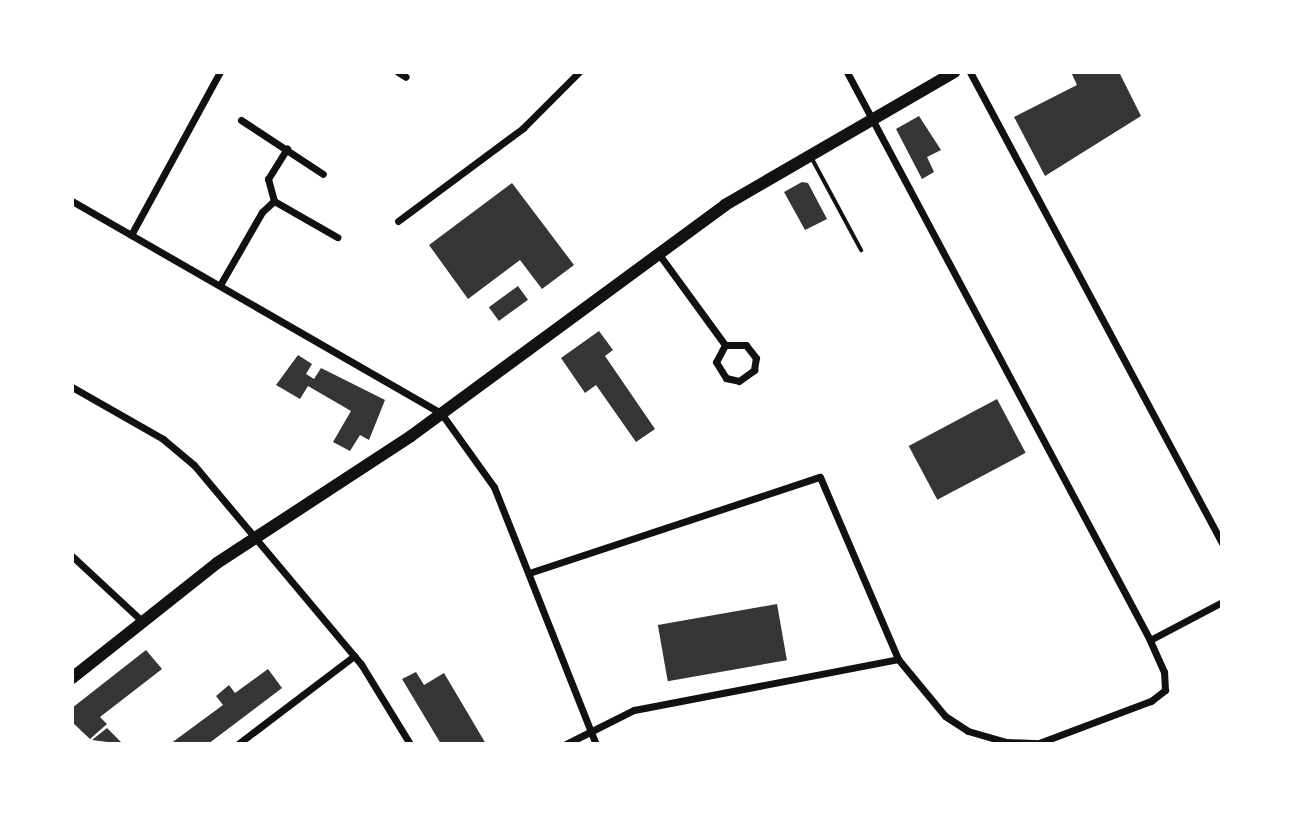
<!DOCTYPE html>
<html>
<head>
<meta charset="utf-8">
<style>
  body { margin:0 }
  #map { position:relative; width:1294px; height:816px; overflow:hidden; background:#fff; font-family:Spectral,serif }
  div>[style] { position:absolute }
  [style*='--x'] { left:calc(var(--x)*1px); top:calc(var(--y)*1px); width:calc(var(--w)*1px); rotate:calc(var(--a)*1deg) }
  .building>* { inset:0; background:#353535; transform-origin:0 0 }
  .service>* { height:4px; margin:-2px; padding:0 2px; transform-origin:2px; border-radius:2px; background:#111 }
  .minor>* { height:7px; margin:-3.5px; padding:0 3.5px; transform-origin:3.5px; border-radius:3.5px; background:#111 }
  .primary>* { height:12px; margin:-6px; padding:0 6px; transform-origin:6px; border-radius:6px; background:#111 }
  span { translate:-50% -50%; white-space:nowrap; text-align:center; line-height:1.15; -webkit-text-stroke:7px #fff; paint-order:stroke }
  .frame { position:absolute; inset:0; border:74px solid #fff; pointer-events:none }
</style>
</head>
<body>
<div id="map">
  <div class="building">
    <div style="clip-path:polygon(1071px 72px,1119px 72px,1141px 116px,1045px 176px,1014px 117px,1077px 85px)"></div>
    <div style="clip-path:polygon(919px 116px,941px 150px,927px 157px,934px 172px,922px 179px,896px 129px)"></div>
    <div style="clip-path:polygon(802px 182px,808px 183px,827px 219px,805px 230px,784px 192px)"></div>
    <div style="clip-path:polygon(512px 183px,574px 265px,542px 289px,520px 260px,468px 299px,429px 245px)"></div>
    <div style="left:518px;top:286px;width:17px;height:36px;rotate:54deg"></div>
    <div style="clip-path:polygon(599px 331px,613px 350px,605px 356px,655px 429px,636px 442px,596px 385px,585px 393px,561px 358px)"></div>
    <div style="clip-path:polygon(298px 355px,312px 364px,306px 374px,314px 379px,321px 368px,385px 400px,369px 440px,360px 435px,350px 451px,333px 442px,351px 411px,308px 386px,300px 399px,276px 385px)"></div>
    <div style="left:997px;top:399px;width:61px;height:100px;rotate:62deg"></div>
    <div style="left:777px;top:604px;width:57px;height:121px;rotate:80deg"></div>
    <div style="clip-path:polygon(146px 650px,162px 669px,100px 717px,107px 724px,90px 739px,72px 722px,72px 708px)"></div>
    <div style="clip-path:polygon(268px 669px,282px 688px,208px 744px,170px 744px,223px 705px,216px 696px,229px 685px,235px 693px)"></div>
    <div style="clip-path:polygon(416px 672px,424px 685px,444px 673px,486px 744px,441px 744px,402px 679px)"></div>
    <div style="clip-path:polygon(107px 728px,123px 744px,92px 740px)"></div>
  </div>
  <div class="service">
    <div style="--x:811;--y:157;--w:106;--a:61.7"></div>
  </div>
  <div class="minor">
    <div style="--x:398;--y:72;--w:9;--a:32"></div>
    <div style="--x:970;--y:72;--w:534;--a:61.85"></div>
    <div style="--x:241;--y:120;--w:98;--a:33.4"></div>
    <div style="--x:72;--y:201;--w:426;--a:29.9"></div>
    <div style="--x:441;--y:413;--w:91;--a:54.4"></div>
    <div style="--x:494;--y:487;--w:277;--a:68.4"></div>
    <div style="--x:274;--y:201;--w:73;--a:29.7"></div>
    <div style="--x:398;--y:221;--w:156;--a:-36.6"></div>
    <div style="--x:523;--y:128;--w:79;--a:-45"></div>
    <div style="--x:131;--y:235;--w:186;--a:-61.4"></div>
    <div style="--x:658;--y:253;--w:114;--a:53.9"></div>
    <div style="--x:725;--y:345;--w:19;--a:118"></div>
    <div style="--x:716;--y:362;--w:19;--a:58"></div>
    <div style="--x:726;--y:378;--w:13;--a:13"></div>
    <div style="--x:739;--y:381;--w:19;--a:-36"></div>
    <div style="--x:754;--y:370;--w:12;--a:-81"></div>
    <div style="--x:756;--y:358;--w:16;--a:-128"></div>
    <div style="--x:746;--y:345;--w:21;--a:180"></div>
    <div style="--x:220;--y:285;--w:84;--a:-60.1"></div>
    <div style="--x:262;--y:212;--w:16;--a:-43"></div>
    <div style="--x:274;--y:201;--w:23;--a:-105"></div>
    <div style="--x:268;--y:179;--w:36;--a:-58"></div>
    <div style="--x:72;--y:387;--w:105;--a:29.7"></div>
    <div style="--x:163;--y:439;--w:40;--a:40"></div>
    <div style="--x:194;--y:465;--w:260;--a:50"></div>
    <div style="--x:361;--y:664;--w:94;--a:58.5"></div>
    <div style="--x:72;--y:556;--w:97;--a:42.9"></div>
    <div style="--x:529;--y:573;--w:306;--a:-18.3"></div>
    <div style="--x:820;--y:477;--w:198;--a:66.8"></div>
    <div style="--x:898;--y:659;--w:74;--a:50.5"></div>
    <div style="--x:945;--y:716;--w:27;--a:33"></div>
    <div style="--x:968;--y:731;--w:40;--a:16"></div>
    <div style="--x:1006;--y:742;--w:33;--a:2"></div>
    <div style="--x:1039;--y:743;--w:120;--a:-20.6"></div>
    <div style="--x:1151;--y:701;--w:18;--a:-38"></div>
    <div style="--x:1165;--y:690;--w:18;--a:-93"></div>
    <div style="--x:1164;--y:672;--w:35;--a:-114"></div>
    <div style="--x:1150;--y:640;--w:644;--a:-118.08"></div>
    <div style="--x:1150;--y:640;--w:81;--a:-27.8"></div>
    <div style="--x:238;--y:744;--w:146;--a:-37.2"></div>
    <div style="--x:566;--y:744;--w:76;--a:-26.6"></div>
    <div style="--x:634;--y:710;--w:269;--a:-10.9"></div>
  </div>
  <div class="primary">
    <div style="--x:72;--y:678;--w:185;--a:-38.4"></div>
    <div style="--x:217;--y:563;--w:232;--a:-33.2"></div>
    <div style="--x:411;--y:436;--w:390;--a:-36.3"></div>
    <div style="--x:725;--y:205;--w:265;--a:-30.1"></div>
  </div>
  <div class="frame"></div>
</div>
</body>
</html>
